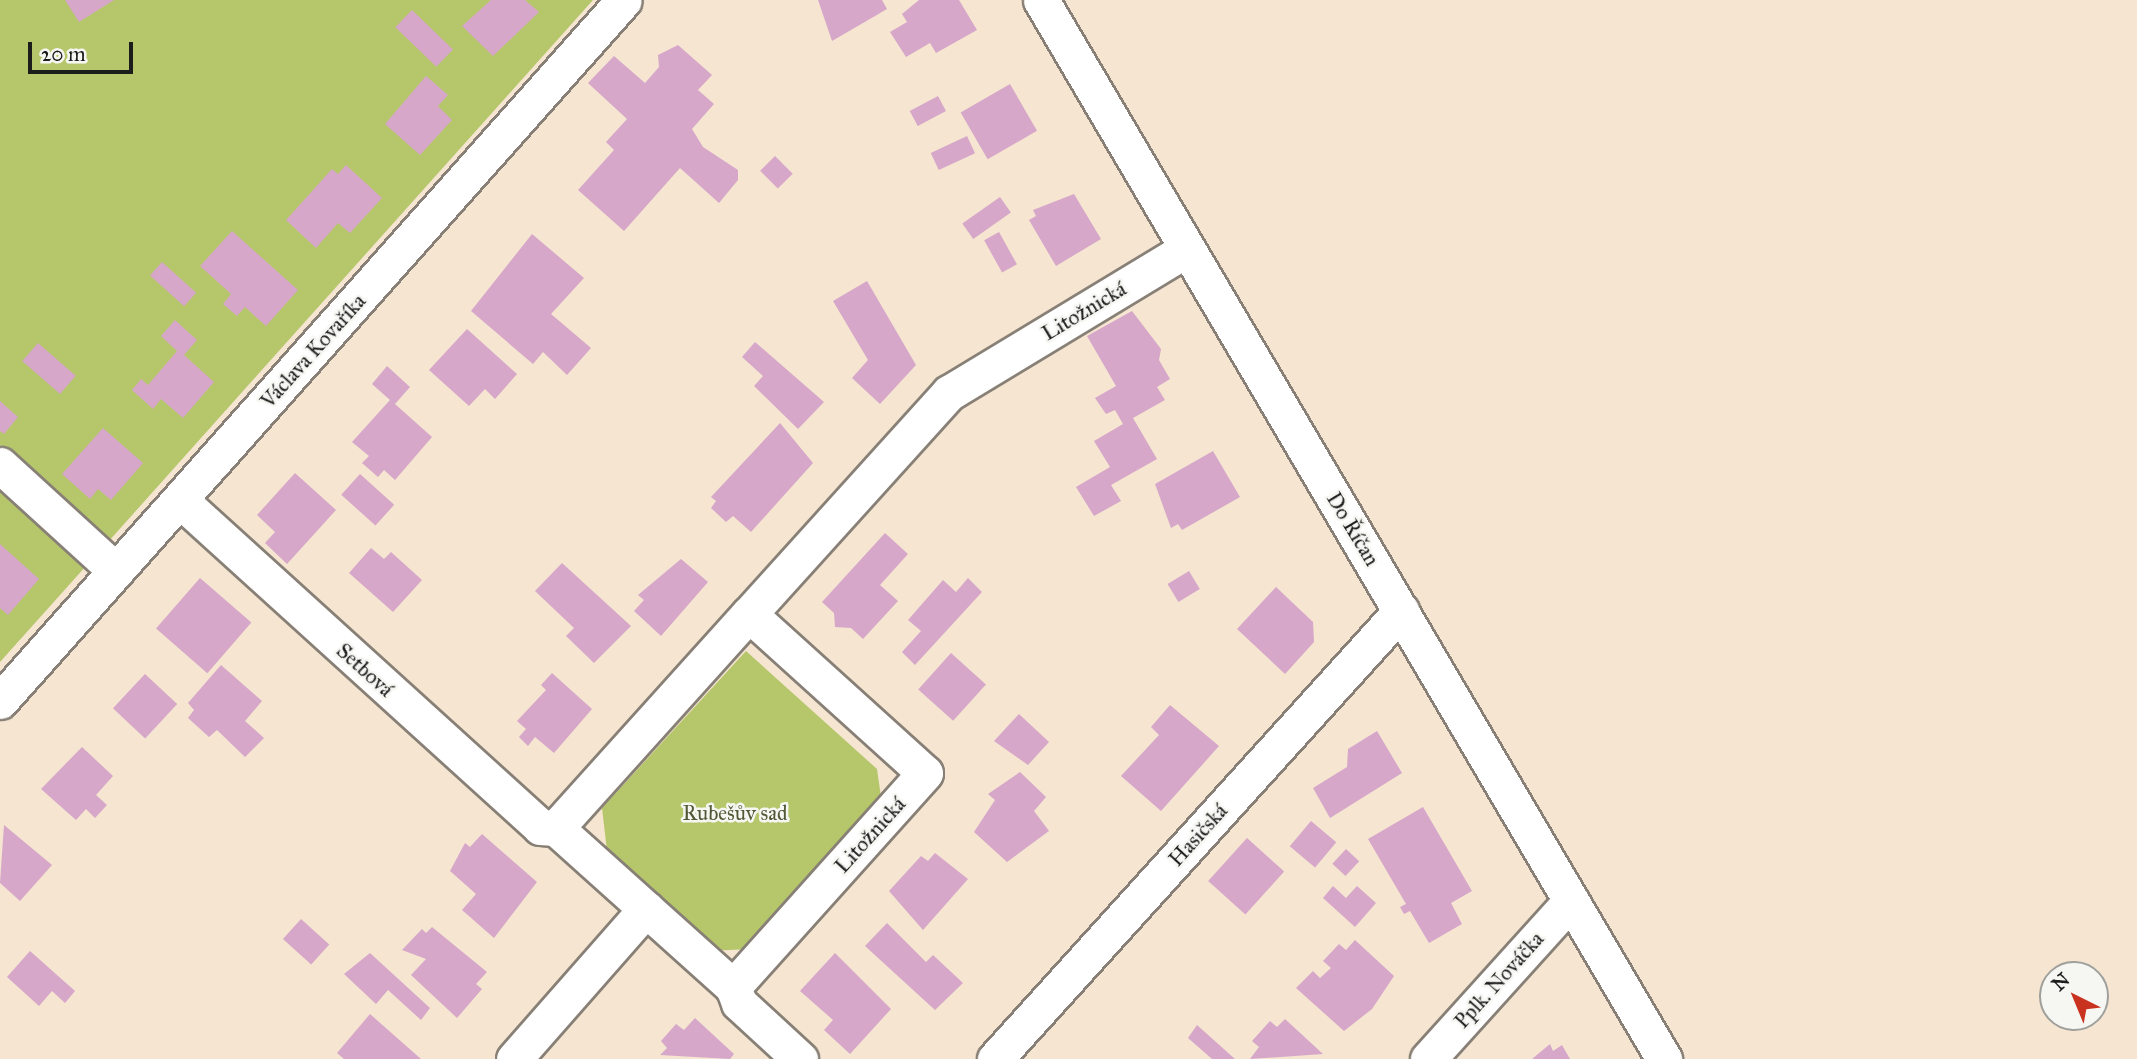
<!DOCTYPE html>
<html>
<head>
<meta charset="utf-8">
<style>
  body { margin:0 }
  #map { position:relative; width:2137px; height:1059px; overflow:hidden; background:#f5e5d1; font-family:"IM FELL Great Primer",serif }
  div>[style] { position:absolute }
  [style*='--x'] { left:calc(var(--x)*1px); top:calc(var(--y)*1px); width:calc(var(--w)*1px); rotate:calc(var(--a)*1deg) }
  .green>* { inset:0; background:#b5c76a }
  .building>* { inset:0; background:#d6a7c9; transform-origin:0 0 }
  .roads { filter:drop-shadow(2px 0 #888076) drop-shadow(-2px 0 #888076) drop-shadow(0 2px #888076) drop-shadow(0 -2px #888076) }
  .minor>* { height:35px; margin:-17.5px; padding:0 17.5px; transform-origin:17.5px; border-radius:17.5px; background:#fff }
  span { translate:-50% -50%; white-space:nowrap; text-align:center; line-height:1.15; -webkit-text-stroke:5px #f6f6f2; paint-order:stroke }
  .street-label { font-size:21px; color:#1c1c1c }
  .park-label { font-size:21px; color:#525837 }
  .north { position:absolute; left:2039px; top:961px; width:70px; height:70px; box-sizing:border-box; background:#f6f6f2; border:2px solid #9f9f9c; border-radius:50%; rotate:317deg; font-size:19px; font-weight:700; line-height:28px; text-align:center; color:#1c1c1c }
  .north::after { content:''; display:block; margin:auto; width:24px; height:32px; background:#c8321e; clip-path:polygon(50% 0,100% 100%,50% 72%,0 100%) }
  .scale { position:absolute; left:28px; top:42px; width:105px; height:32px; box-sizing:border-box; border:4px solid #1c1c1c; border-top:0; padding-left:9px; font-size:21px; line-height:24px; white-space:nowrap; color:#1c1c1c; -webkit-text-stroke:5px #f6f6f2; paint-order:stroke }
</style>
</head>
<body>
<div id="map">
  <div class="green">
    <div style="clip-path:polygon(0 0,593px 0,108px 542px,0 445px)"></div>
    <div style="clip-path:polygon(0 485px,86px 566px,0 662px)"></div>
    <div style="clip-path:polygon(746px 651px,877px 769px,881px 797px,751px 949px,705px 951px,608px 859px,602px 808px)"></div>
  </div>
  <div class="building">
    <div style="clip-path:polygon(65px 0,114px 0,79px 22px)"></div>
    <div style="clip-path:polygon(491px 0,525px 0,539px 12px,493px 56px,462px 26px)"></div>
    <div style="clip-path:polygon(818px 0,882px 0,887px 9px,832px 41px)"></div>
    <div style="clip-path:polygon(919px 0,959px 0,977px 30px,936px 53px,930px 43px,906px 57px,890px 32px,907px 22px,902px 14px)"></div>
    <div style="left:412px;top:10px;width:57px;height:24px;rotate:44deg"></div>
    <div style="clip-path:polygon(678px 45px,712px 75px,698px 90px,714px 104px,692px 129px,703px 147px,738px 170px,738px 180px,719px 203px,680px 168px,624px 231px,578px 190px,614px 150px,606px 142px,627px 119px,588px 83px,614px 56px,645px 83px,659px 67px,658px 55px)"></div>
    <div style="clip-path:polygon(426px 76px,448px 95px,438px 106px,452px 120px,420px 155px,385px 124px)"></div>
    <div style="left:1010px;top:84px;width:54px;height:57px;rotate:60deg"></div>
    <div style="left:938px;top:96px;width:17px;height:32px;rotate:62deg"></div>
    <div style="left:967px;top:136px;width:19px;height:40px;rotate:65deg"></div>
    <div style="left:775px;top:156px;width:25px;height:21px;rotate:45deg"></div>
    <div style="clip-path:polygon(346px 165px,382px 198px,350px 233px,338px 223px,316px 248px,286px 220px,332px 169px,338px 174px)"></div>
    <div style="clip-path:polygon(1074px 194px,1101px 239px,1056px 266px,1029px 220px,1036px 216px,1033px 210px)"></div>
    <div style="left:1000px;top:197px;width:19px;height:46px;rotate:55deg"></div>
    <div style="clip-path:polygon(232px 231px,298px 290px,266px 326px,245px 307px,237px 316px,223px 304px,231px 294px,200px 266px)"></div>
    <div style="left:999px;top:232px;width:37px;height:17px;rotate:61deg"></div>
    <div style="clip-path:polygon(532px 234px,584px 278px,551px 314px,591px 348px,567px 375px,543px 352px,533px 364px,471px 311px)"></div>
    <div style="left:162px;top:262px;width:46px;height:18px;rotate:42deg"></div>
    <div style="clip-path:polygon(867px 281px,916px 365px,880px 404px,852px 378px,868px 360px,833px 301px)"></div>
    <div style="clip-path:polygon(1132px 311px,1161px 349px,1159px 360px,1170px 379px,1157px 387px,1165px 400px,1133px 418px,1157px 459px,1111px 485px,1121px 501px,1094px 516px,1076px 487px,1110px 467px,1094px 441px,1123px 424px,1115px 410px,1106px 414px,1095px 398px,1116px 386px,1087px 336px)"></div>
    <div style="clip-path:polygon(175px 320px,197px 340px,184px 355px,214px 382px,183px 418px,161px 399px,153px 409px,132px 390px,141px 379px,148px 385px,177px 351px,161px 336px)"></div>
    <div style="clip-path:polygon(467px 329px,517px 374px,495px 399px,485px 389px,469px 406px,429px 370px)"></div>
    <div style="clip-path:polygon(755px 342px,824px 402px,798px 429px,754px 386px,763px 376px,742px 357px)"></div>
    <div style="left:38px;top:343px;width:50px;height:24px;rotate:41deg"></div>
    <div style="clip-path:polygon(387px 366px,410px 387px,395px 404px,432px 437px,395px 480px,384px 470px,378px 477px,362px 463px,369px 456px,352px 442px,390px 400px,372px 384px)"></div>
    <div style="clip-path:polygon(0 401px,18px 417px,4px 434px,0 431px)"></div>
    <div style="clip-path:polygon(780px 423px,813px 463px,751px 532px,733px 516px,726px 522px,711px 508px,716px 501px,711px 497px)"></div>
    <div style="clip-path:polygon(103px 428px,143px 463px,111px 500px,98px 489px,90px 499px,62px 474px)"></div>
    <div style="clip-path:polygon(1213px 451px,1240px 497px,1182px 530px,1178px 524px,1171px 528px,1155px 484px)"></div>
    <div style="clip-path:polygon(295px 473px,336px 510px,287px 564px,265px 543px,275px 532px,257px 515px)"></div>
    <div style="left:360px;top:474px;width:46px;height:28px;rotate:42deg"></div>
    <div style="clip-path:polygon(885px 533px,908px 554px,880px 585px,898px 601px,863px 639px,851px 628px,835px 627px,834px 613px,822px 602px)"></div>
    <div style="clip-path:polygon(0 544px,39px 579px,8px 615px,0 608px)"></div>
    <div style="clip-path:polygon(371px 548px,384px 559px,391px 552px,422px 580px,393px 612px,349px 573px)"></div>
    <div style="clip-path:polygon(681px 559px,708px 582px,661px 636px,634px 611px,644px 600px,638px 595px)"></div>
    <div style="clip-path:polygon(562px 563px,631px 626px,594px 663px,566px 636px,574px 628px,535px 591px)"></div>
    <div style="left:1189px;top:571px;width:21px;height:25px;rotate:59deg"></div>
    <div style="left:200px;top:578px;width:68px;height:67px;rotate:41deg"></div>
    <div style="clip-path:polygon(968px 578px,982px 592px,915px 665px,902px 652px,921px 631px,908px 620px,943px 580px,956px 592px)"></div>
    <div style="clip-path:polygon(1276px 587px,1313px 622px,1314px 642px,1285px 674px,1237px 629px)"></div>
    <div style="left:951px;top:653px;width:47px;height:49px;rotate:42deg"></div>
    <div style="clip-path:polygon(221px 665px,262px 701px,245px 721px,264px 738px,245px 757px,217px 730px,209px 737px,188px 718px,194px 710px,188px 703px)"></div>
    <div style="clip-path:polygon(552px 673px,592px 709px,554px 753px,535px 737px,528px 746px,519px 737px,526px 729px,517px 721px,546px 690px,541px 685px)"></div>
    <div style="left:145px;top:674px;width:44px;height:47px;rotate:43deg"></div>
    <div style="clip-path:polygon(1170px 705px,1219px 746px,1161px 811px,1121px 776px,1159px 735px,1151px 727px)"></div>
    <div style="clip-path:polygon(1019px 714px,1049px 742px,1028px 765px,994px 741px)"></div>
    <div style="clip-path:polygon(1377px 731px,1402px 773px,1330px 818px,1313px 788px,1347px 767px,1348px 749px)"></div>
    <div style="clip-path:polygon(82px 747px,113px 776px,96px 795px,107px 805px,95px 818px,86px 809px,76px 820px,41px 789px)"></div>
    <div style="clip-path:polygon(1020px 772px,1046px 797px,1034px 811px,1049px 831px,1007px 862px,974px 832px,995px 800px,988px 794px)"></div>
    <div style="clip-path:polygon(1423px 807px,1472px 891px,1451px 903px,1462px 924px,1429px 943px,1410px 911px,1404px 914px,1400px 907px,1406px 904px,1368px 839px)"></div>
    <div style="left:1311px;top:821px;width:33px;height:33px;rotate:40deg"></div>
    <div style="clip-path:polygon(4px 825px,52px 865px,20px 901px,0 883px)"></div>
    <div style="clip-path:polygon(482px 834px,537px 882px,494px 938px,462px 910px,476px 894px,450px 871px,465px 843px,470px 847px)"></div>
    <div style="left:1247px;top:838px;width:50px;height:58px;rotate:42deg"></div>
    <div style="left:1346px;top:849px;width:18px;height:20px;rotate:43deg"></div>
    <div style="clip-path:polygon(935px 853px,968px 879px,923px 930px,889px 891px,921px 856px,928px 861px)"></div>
    <div style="clip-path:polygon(1333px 886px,1346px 898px,1357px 886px,1376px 903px,1355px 927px,1323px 898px)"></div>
    <div style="left:301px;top:919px;width:38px;height:27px;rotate:42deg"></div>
    <div style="clip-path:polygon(887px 923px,926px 962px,933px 955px,963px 983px,935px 1010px,865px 946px)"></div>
    <div style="clip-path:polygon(432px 927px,487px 972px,476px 984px,482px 989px,457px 1018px,411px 975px,426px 959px,402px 950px,422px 929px,426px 933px)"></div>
    <div style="clip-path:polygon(1355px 940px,1394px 976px,1372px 1009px,1344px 1031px,1296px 988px,1313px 971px,1320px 978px,1331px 968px,1323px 961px,1339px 944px,1346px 950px)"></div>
    <div style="clip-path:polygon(30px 951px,75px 991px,65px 1003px,52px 991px,39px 1006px,7px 977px)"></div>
    <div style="clip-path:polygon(370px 953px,430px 1008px,421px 1020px,388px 990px,376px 1004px,344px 974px)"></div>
    <div style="clip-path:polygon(835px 953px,891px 1009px,850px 1054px,824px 1030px,833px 1020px,800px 991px)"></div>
    <div style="clip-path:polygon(370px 1014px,421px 1059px,344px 1059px,337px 1053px)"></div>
    <div style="clip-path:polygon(695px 1018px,734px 1054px,730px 1059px,660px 1055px,667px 1048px,661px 1041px,676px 1024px,684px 1030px)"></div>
    <div style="clip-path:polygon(1285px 1019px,1323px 1054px,1250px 1059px,1259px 1047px,1252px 1041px,1270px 1021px,1277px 1027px)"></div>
    <div style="clip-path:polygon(1197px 1025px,1235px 1059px,1212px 1059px,1188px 1038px)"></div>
    <div style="clip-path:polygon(1550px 1044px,1553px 1051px,1562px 1045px,1570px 1059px,1532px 1059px)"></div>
  </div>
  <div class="roads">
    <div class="minor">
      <div style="--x:1041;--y:0;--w:1229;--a:59.53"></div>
      <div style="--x:0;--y:465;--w:157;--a:42.4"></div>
      <div style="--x:180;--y:500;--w:486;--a:42.2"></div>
      <div style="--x:540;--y:827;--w:16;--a:4"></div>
      <div style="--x:749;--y:614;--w:237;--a:42.1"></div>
      <div style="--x:925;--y:773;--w:288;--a:131.9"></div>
      <div style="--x:733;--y:987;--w:238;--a:-138.1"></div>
      <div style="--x:556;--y:828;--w:288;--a:-48"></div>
      <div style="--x:749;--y:614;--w:298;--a:-47.9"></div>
      <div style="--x:949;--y:393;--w:278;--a:-31.2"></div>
      <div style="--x:0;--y:701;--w:938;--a:-48.33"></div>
      <div style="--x:733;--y:987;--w:17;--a:69"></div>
      <div style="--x:739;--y:1003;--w:83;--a:42.6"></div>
      <div style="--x:514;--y:1059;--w:200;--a:-48.7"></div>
      <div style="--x:995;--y:1059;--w:605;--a:-47.82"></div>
      <div style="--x:1428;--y:1059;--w:213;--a:-47.9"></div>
    </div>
  </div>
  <div class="street-label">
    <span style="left:1084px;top:311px;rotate:-31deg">Litožnická</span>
    <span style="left:313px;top:351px;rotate:-48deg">Václava Kovaříka</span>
    <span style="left:1353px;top:529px;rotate:59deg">Do Říčan</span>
    <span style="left:365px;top:670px;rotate:42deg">Setbová</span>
    <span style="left:870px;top:835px;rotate:-48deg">Litožnická</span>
    <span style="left:1198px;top:835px;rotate:-48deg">Hasičská</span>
    <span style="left:1499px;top:980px;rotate:-48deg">Pplk. Nováčka</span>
  </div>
  <div class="park-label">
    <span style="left:735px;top:813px">Rubešův sad</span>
  </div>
  <div class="north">N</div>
  <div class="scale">20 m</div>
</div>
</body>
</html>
